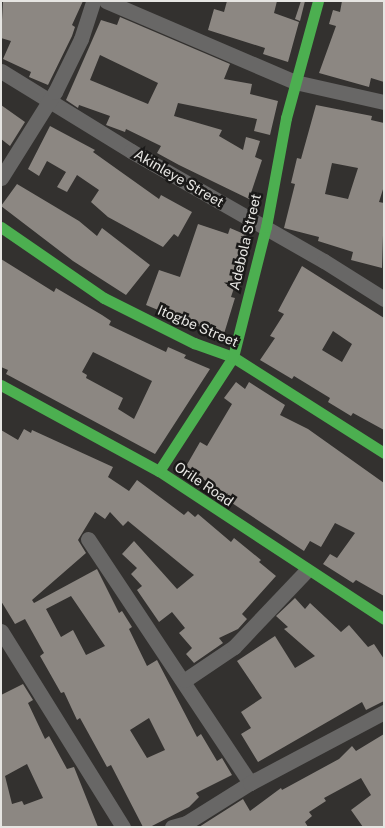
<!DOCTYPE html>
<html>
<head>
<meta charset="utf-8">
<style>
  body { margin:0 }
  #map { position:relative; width:385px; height:828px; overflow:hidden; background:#33312f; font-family:"Public Sans",sans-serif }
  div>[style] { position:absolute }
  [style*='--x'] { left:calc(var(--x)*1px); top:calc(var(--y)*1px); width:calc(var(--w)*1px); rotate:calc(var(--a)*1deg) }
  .building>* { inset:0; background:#8c8782 }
  .street>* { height:15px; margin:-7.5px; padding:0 7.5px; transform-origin:7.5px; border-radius:7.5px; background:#686766 }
  .fast>* { height:11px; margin:-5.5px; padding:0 5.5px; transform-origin:5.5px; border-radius:5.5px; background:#4caf50 }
  span { translate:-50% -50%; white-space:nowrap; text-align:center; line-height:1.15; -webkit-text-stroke:5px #1a1918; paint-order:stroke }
  .street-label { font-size:14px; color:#e6e5e2 }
  .frame { position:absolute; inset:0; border:2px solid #e6e5e2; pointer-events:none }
</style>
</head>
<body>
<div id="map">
  <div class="building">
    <div style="clip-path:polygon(3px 1px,83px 1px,72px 25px,75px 27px,72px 36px,48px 85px,29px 77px,31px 72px,3px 59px,11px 41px,1px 38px)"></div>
    <div style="clip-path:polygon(227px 1px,277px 1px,274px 13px,299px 22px,288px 62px,263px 54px,265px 48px,208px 30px,214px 9px,224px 12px)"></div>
    <div style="clip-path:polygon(301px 1px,305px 1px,300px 21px,295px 19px)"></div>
    <div style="clip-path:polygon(342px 1px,384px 1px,384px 82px,371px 78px,369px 87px,319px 73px,336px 26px,329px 24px,333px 10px,340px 12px)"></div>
    <div style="clip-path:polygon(evenodd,120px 17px,230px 64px,224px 79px,252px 84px,250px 94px,278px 101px,270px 135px,254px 131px,257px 119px,178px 103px,174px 116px,222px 130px,219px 136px,243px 150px,246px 137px,260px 141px,255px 157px,262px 160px,249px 199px,179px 165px,157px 153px,161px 146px,126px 129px,125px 132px,106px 125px,110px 116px,79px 105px,78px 108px,66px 100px,101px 20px,117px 25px,120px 17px,100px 55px,158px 83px,148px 104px,90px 80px,100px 55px)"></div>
    <div style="clip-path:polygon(1px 105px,25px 122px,10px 146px,1px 139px)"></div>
    <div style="clip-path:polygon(evenodd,316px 105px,372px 116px,371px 120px,384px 123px,384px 186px,379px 202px,384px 203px,382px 268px,351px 260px,353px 252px,318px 241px,319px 237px,284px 228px,295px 184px,291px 183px,297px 158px,301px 159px,316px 105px,332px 163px,358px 168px,348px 199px,325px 194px,332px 163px)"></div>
    <div style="clip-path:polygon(50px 126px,95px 150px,93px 152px,159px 199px,161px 195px,192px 212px,178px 237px,174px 234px,163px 247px,108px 217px,91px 202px,99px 190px,77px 175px,67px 192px,57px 187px,66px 172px,47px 161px,39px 176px,28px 169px)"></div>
    <div style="clip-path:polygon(17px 184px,79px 221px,97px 236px,102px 228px,150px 265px,126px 295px,73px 261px,1px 206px)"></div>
    <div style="clip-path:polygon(198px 224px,228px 234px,230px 228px,251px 237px,231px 297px,235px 298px,223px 337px,146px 305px,159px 270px,180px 277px)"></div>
    <div style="clip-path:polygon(evenodd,1px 259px,54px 292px,56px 288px,102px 315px,111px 321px,109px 325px,166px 352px,168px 347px,186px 355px,184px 358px,210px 369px,155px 454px,6px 374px,8px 370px,1px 367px,1px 259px,93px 352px,152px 381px,134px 419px,118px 409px,123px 398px,86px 378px,87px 375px,82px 372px,93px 352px)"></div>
    <div style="clip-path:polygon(evenodd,302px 266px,384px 318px,384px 430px,353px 413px,351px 416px,328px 402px,330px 398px,294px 376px,292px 379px,260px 360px,275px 338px,270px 336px,284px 314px,278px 311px,302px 266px,333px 331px,352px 344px,342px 362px,322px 350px,333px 331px)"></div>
    <div style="clip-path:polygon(236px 382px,245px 389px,249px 382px,285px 405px,280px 415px,308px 429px,384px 483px,384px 596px,356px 580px,353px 583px,323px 564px,330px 554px,337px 558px,355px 533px,335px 523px,321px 547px,310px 541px,304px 551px,232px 503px,235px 499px,185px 468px,200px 442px,207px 446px,232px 404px,224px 398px)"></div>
    <div style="clip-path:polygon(evenodd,24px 429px,31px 433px,32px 430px,113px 467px,108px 477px,129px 491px,137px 480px,184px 515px,188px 511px,195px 517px,198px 514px,231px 542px,234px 538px,261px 560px,259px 562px,276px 576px,242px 614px,247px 619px,238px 629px,219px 638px,223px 643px,194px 663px,186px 654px,192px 648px,179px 633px,185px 628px,172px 612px,159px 622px,137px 590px,142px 586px,131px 574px,137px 568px,122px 554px,134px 541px,177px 589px,194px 575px,128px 521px,123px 526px,110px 512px,105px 519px,95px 512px,78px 540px,86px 553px,32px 600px,34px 603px,97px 569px,119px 613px,122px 611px,132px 627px,129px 629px,147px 666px,157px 660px,197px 737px,201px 734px,217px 761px,222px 758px,232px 775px,196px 793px,199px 797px,189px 807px,150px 827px,143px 827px,111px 765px,107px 767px,80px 718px,77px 720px,64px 692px,61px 693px,40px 656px,44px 653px,25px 619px,15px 624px,1px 601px,1px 430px,18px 440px,24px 429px,71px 596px,105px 646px,86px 655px,73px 630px,61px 637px,46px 609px,71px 596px,24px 429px,149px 718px,165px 750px,147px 758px,130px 730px,149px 718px)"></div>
    <div style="clip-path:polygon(295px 598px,305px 609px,310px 603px,341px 632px,349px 625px,368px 647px,374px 644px,384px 659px,384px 701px,366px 710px,362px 702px,258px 762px,241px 734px,251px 728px,241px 712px,262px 698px,237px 661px,275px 636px,295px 668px,315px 656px,284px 629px,288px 627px,276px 616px)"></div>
    <div style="clip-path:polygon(evenodd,23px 684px,33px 700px,28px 703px,45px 739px,49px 736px,67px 769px,74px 767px,98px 827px,1px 827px,1px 695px,23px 684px,27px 764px,43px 798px,24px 805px,22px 801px,12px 804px,5px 776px,27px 764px)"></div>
    <div style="clip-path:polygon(384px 734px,384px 827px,363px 827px,351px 810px,371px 795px,361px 778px,324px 798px,326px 801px,309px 812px,312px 816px,305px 822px,308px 827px,199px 827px,243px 799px,250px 811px,281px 788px,282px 790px,339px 759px,352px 746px,356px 751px)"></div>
  </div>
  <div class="street">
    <div style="--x:106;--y:1;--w:206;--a:23.2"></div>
    <div style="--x:295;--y:82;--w:91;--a:12.7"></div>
    <div style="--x:1;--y:71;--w:153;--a:31.6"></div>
    <div style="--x:131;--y:151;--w:222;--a:29.7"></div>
    <div style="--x:324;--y:261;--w:71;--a:32.3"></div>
    <div style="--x:1;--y:178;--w:102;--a:-57.9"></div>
    <div style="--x:55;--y:92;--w:59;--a:-63.9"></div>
    <div style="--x:81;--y:39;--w:40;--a:-72"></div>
    <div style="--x:88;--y:539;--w:293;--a:56.4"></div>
    <div style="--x:1;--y:631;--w:231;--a:58.1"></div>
    <div style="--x:185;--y:680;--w:59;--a:-34"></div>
    <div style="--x:234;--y:647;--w:105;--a:-46.5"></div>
    <div style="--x:172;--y:827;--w:15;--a:-16"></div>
    <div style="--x:186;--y:823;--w:75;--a:-32"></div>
    <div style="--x:250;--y:783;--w:152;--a:-27.9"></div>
  </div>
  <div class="fast">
    <div style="--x:1;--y:227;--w:125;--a:34.6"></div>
    <div style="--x:104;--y:298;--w:101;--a:26.6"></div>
    <div style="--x:194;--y:343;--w:41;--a:19.7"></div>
    <div style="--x:233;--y:357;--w:179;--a:32.4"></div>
    <div style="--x:1;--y:385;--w:180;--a:28.6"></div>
    <div style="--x:159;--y:471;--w:269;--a:33.3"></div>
    <div style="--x:159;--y:471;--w:136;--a:-57"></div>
    <div style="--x:233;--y:357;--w:134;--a:-75.8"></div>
    <div style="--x:266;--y:227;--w:111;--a:-79.6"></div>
    <div style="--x:286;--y:118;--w:121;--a:-74.7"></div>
  </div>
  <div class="street-label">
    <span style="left:179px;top:178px;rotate:30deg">Akinleye Street</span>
    <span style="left:245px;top:242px;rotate:-77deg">Adebola Street</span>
    <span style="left:198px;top:326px;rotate:23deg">Itogbe Street</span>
    <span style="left:204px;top:484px;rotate:34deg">Orile Road</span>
  </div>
  <div class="frame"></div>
</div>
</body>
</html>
